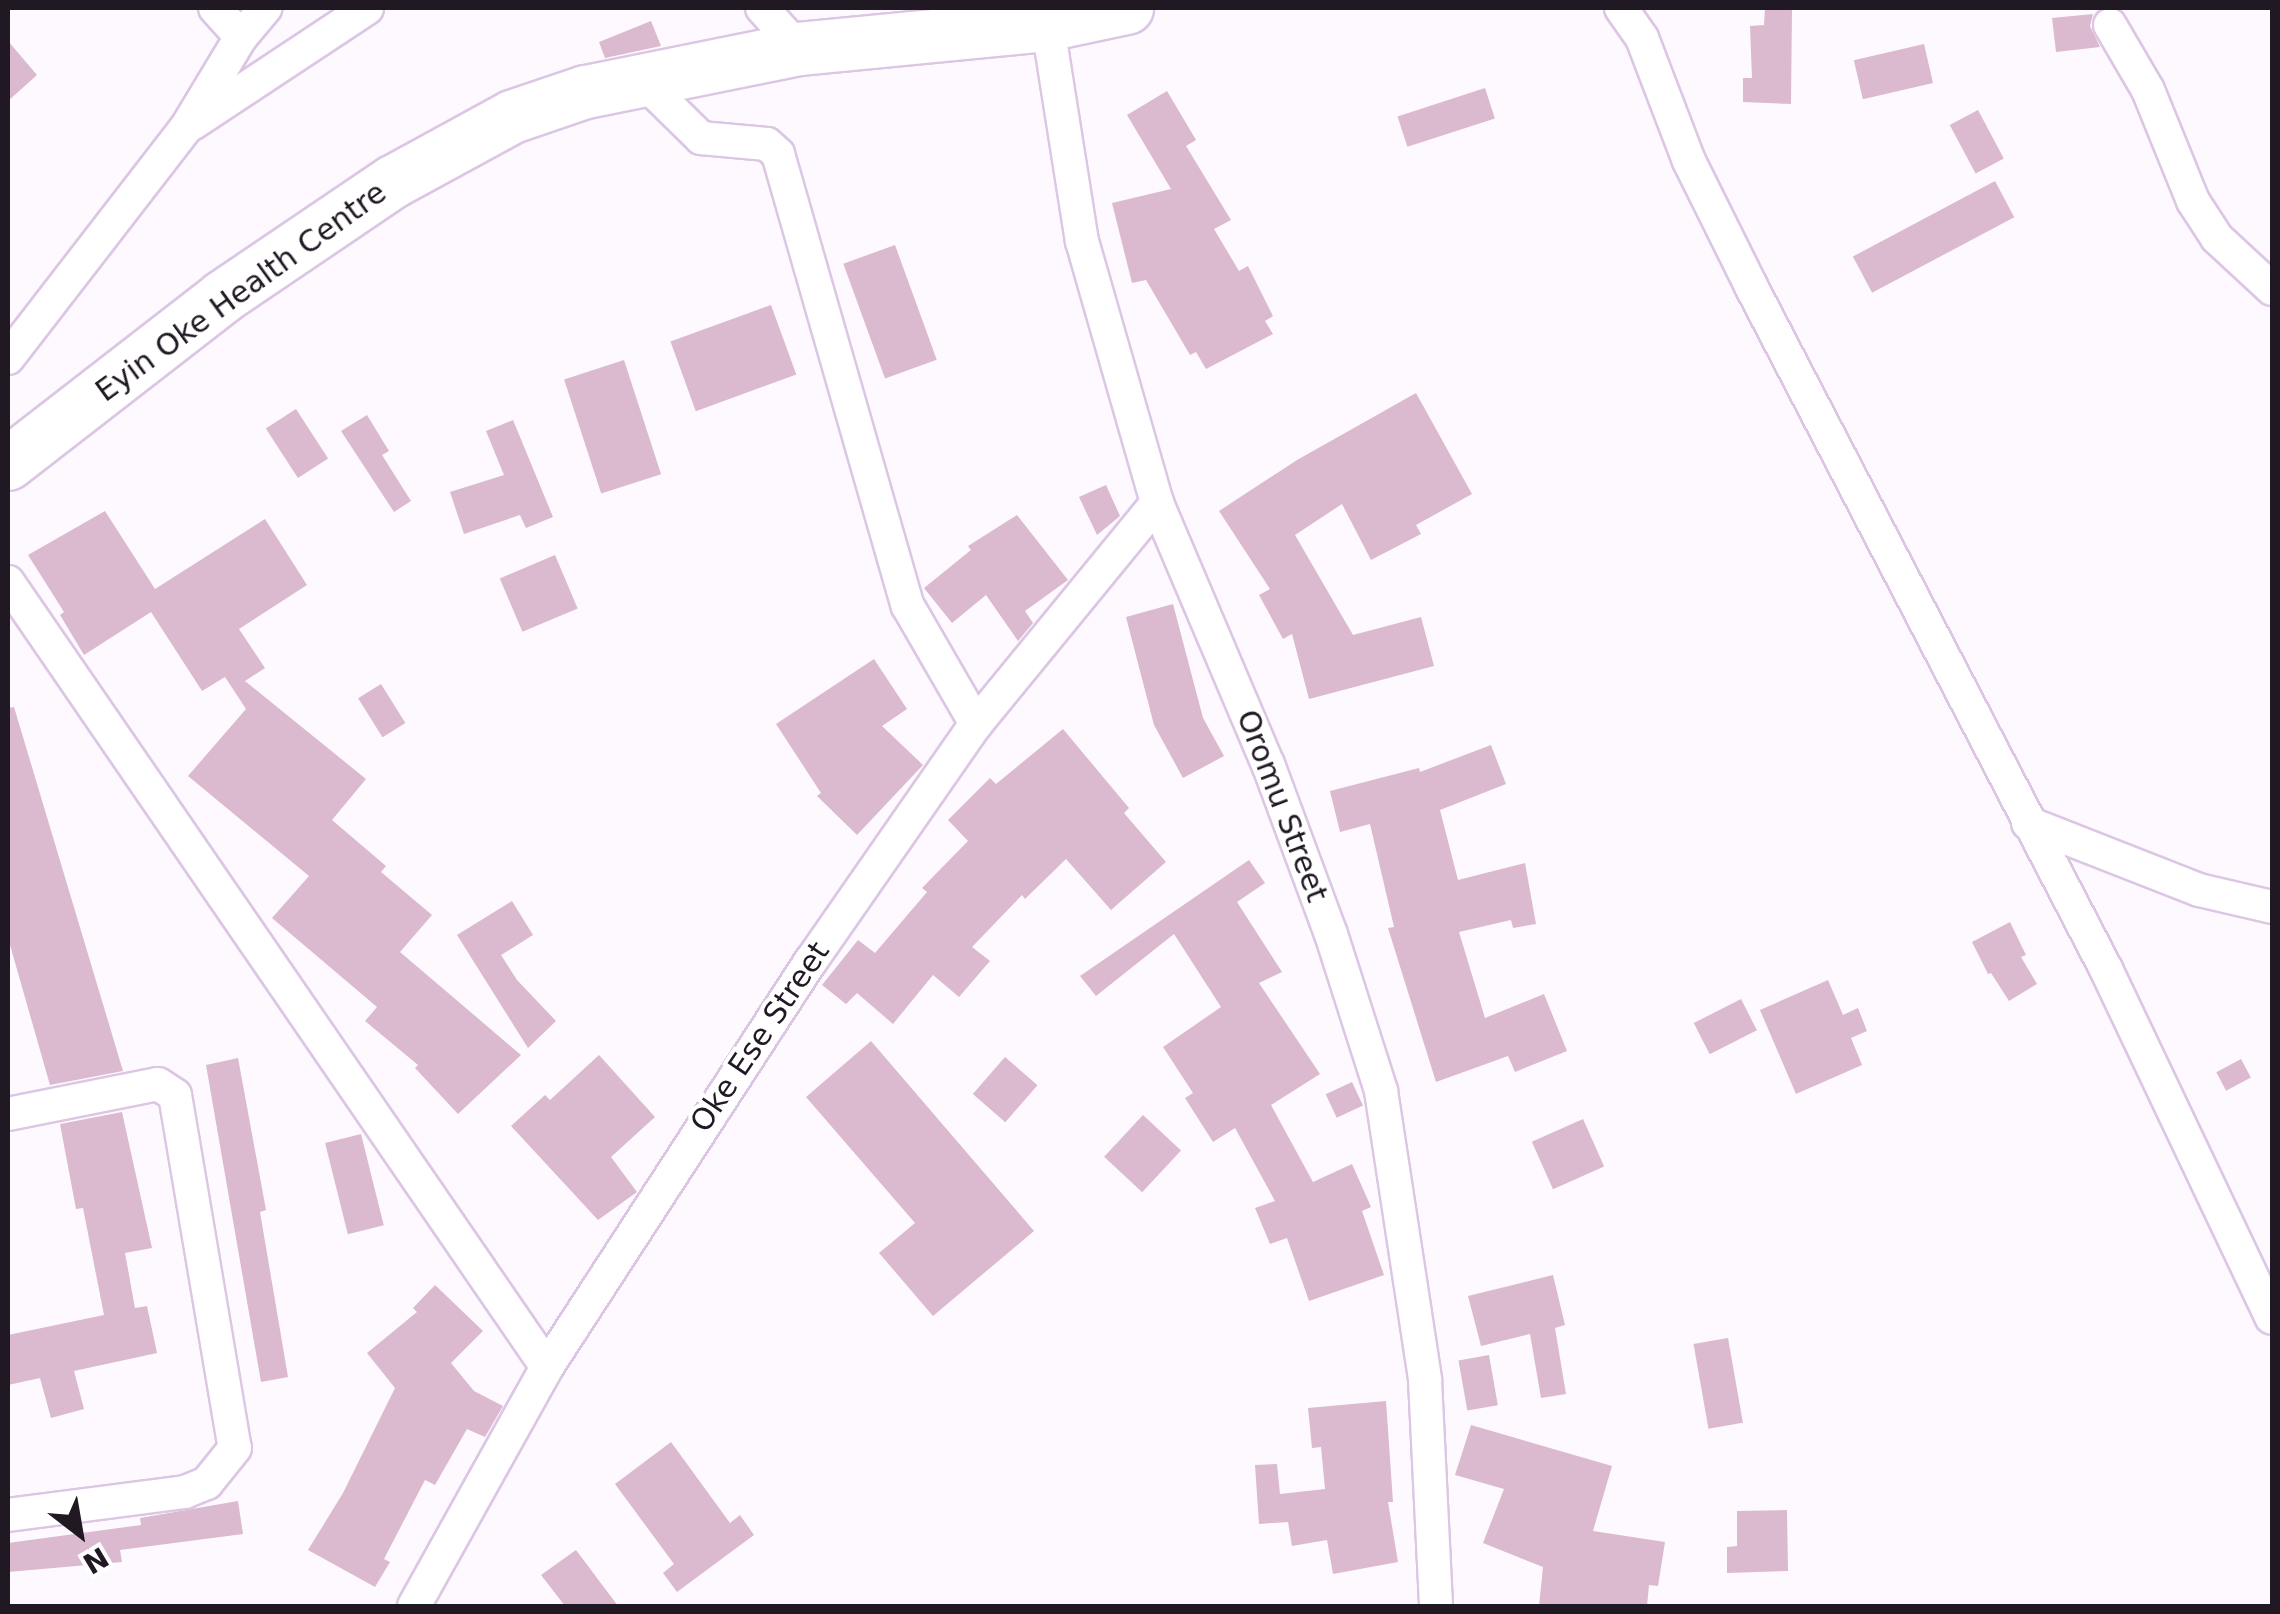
<!DOCTYPE html>
<html>
<head>
<meta charset="utf-8">
<style>
  body { margin:0 }
  #map { position:relative; width:2280px; height:1614px; overflow:hidden; background:#fdf9ff; font-family:"DejaVu Sans",sans-serif }
  div>[style] { position:absolute }
  [style*='--x'] { left:calc(var(--x)*1px); top:calc(var(--y)*1px); width:calc(var(--w)*1px); rotate:calc(var(--a)*1deg) }
  .building>* { inset:0; background:#dbb9ce; transform-origin:0 0 }
  .roads { filter:drop-shadow(2px 0 #dcc6e4) drop-shadow(-2px 0 #dcc6e4) drop-shadow(0 2px #dcc6e4) drop-shadow(0 -2px #dcc6e4) }
  .street>* { height:32px; margin:-16px; padding:0 16px; transform-origin:16px; border-radius:16px; background:#fff }
  .primary>* { height:52px; margin:-26px; padding:0 26px; transform-origin:26px; border-radius:26px; background:#fff }
  span { translate:-50% -50%; white-space:nowrap; text-align:center; line-height:1.15; -webkit-text-stroke:8px #fff; paint-order:stroke }
  .street-label { font-size:30px; color:#201823 }
  .frame { position:absolute; inset:0; border:10px solid #201823; pointer-events:none }
  .north { position:absolute; left:30px; top:1484px; width:100px; height:100px; -webkit-text-stroke:8px #fff; paint-order:stroke; rotate:149deg; font-size:28px; font-weight:700; line-height:40px; text-align:center; color:#201823 }
  .north::after { content:''; display:block; margin:auto; width:35px; height:45px; background:#201823; clip-path:polygon(50% 0,100% 100%,50% 72%,0 100%) }
</style>
</head>
<body>
<div id="map">
  <div class="building">
    <div style="clip-path:polygon(1765px 8px,1792px 8px,1791px 104px,1743px 102px,1743px 78px,1752px 78px,1750px 26px,1764px 25px)"></div>
    <div style="clip-path:polygon(2093px 14px,2090px 26px,2100px 47px,2056px 52px,2052px 18px)"></div>
    <div style="clip-path:polygon(651px 21px,661px 46px,605px 58px,599px 42px)"></div>
    <div style="clip-path:polygon(8px 41px,37px 75px,8px 101px)"></div>
    <div style="left:1924px;top:44px;width:40px;height:72px;rotate:77deg"></div>
    <div style="left:1485px;top:88px;width:32px;height:92px;rotate:72deg"></div>
    <div style="clip-path:polygon(1167px 91px,1196px 140px,1186px 146px,1231px 220px,1214px 229px,1239px 271px,1248px 266px,1273px 316px,1265px 321px,1273px 334px,1206px 369px,1196px 352px,1190px 355px,1146px 280px,1132px 283px,1112px 203px,1171px 189px,1127px 115px)"></div>
    <div style="left:1978px;top:110px;width:55px;height:32px;rotate:62deg"></div>
    <div style="left:1995px;top:181px;width:41px;height:161px;rotate:62deg"></div>
    <div style="left:895px;top:245px;width:122px;height:55px;rotate:70deg"></div>
    <div style="left:771px;top:305px;width:74px;height:107px;rotate:70deg"></div>
    <div style="left:624px;top:360px;width:120px;height:63px;rotate:72deg"></div>
    <div style="clip-path:polygon(1416px 393px,1472px 494px,1416px 525px,1421px 534px,1371px 560px,1342px 504px,1295px 535px,1353px 635px,1421px 617px,1434px 666px,1309px 699px,1292px 634px,1283px 639px,1259px 595px,1270px 589px,1219px 511px,1297px 460px)"></div>
    <div style="left:296px;top:409px;width:59px;height:36px;rotate:57deg"></div>
    <div style="clip-path:polygon(367px 415px,389px 451px,382px 455px,411px 501px,394px 512px,341px 431px)"></div>
    <div style="clip-path:polygon(513px 420px,553px 517px,526px 528px,520px 515px,464px 534px,450px 492px,504px 475px,486px 431px)"></div>
    <div style="clip-path:polygon(1106px 485px,1120px 516px,1097px 535px,1079px 497px)"></div>
    <div style="clip-path:polygon(105px 511px,155px 589px,265px 519px,307px 585px,239px 629px,265px 668px,245px 681px,366px 779px,332px 820px,386px 866px,381px 872px,432px 915px,400px 952px,521px 1055px,458px 1114px,415px 1068px,418px 1065px,365px 1021px,377px 1007px,272px 918px,309px 876px,188px 776px,246px 709px,225px 677px,202px 691px,151px 612px,84px 655px,60px 615px,64px 612px,28px 555px)"></div>
    <div style="clip-path:polygon(1017px 515px,1068px 580px,1025px 611px,1033px 623px,1018px 641px,986px 595px,952px 623px,924px 588px,971px 550px,968px 546px)"></div>
    <div style="left:555px;top:555px;width:58px;height:60px;rotate:67deg"></div>
    <div style="clip-path:polygon(1173px 604px,1203px 718px,1224px 756px,1183px 778px,1154px 725px,1126px 617px)"></div>
    <div style="clip-path:polygon(874px 659px,907px 709px,882px 726px,923px 765px,857px 835px,817px 796px,821px 793px,776px 724px)"></div>
    <div style="left:381px;top:684px;width:46px;height:27px;rotate:58deg"></div>
    <div style="clip-path:polygon(14px 707px,123px 1071px,50px 1085px,8px 938px,8px 708px)"></div>
    <div style="clip-path:polygon(1063px 729px,1129px 808px,1124px 813px,1166px 862px,1111px 910px,1066px 859px,1025px 899px,1022px 895px,972px 947px,990px 961px,959px 997px,933px 975px,893px 1024px,857px 993px,846px 1004px,822px 985px,858px 940px,875px 953px,927px 892px,922px 888px,968px 841px,948px 820px,990px 778px,996px 784px)"></div>
    <div style="clip-path:polygon(1491px 745px,1506px 784px,1440px 810px,1458px 880px,1525px 863px,1536px 924px,1513px 928px,1511px 920px,1459px 932px,1485px 1018px,1544px 994px,1567px 1051px,1515px 1072px,1508px 1056px,1436px 1082px,1388px 928px,1394px 927px,1370px 824px,1340px 832px,1330px 791px,1419px 768px,1420px 772px)"></div>
    <div style="clip-path:polygon(1249px 860px,1265px 883px,1237px 902px,1282px 972px,1259px 983px,1320px 1074px,1271px 1105px,1313px 1182px,1352px 1164px,1371px 1207px,1362px 1211px,1384px 1275px,1309px 1301px,1287px 1238px,1270px 1244px,1255px 1208px,1275px 1201px,1235px 1128px,1213px 1142px,1185px 1098px,1193px 1093px,1163px 1047px,1221px 1007px,1174px 934px,1096px 996px,1080px 976px)"></div>
    <div style="clip-path:polygon(512px 901px,533px 935px,501px 955px,517px 980px,556px 1021px,528px 1048px,457px 935px)"></div>
    <div style="clip-path:polygon(2010px 922px,2026px 955px,2021px 957px,2037px 984px,2009px 1001px,1991px 973px,1988px 974px,1972px 942px)"></div>
    <div style="clip-path:polygon(1828px 980px,1843px 1015px,1858px 1008px,1867px 1031px,1851px 1038px,1862px 1065px,1796px 1094px,1760px 1010px)"></div>
    <div style="left:1741px;top:999px;width:35px;height:53px;rotate:63deg"></div>
    <div style="clip-path:polygon(871px 1041px,1034px 1231px,933px 1316px,879px 1253px,915px 1223px,806px 1097px)"></div>
    <div style="clip-path:polygon(599px 1055px,655px 1117px,611px 1157px,637px 1192px,598px 1220px,511px 1126px,545px 1095px,550px 1100px)"></div>
    <div style="left:1005px;top:1057px;width:43px;height:49px;rotate:41deg"></div>
    <div style="clip-path:polygon(238px 1058px,266px 1210px,260px 1212px,288px 1377px,261px 1382px,206px 1065px)"></div>
    <div style="left:2241px;top:1059px;width:21px;height:28px;rotate:62deg"></div>
    <div style="left:1352px;top:1082px;width:26px;height:29px;rotate:65deg"></div>
    <div style="clip-path:polygon(122px 1112px,152px 1248px,125px 1253px,135px 1308px,147px 1306px,157px 1353px,74px 1371px,84px 1409px,51px 1418px,40px 1378px,8px 1385px,8px 1335px,104px 1315px,83px 1208px,76px 1209px,60px 1124px)"></div>
    <div style="left:1143px;top:1115px;width:52px;height:57px;rotate:43deg"></div>
    <div style="left:1583px;top:1119px;width:52px;height:56px;rotate:66deg"></div>
    <div style="left:361px;top:1134px;width:94px;height:37px;rotate:76deg"></div>
    <div style="clip-path:polygon(1553px 1275px,1565px 1325px,1555px 1328px,1566px 1394px,1541px 1398px,1530px 1334px,1481px 1346px,1468px 1296px)"></div>
    <div style="clip-path:polygon(435px 1285px,483px 1331px,451px 1363px,474px 1391px,503px 1406px,485px 1437px,467px 1429px,435px 1485px,425px 1480px,384px 1559px,390px 1562px,375px 1587px,308px 1550px,343px 1493px,395px 1388px,367px 1353px,417px 1312px,413px 1308px)"></div>
    <div style="left:1728px;top:1338px;width:86px;height:35px;rotate:80deg"></div>
    <div style="left:1489px;top:1355px;width:51px;height:31px;rotate:80deg"></div>
    <div style="clip-path:polygon(1386px 1401px,1393px 1502px,1388px 1502px,1398px 1562px,1333px 1574px,1327px 1540px,1292px 1546px,1288px 1522px,1259px 1524px,1255px 1465px,1277px 1464px,1280px 1494px,1325px 1489px,1321px 1447px,1312px 1448px,1308px 1408px)"></div>
    <div style="clip-path:polygon(1471px 1425px,1612px 1466px,1593px 1531px,1665px 1542px,1658px 1586px,1649px 1585px,1647px 1606px,1539px 1606px,1543px 1567px,1483px 1543px,1504px 1489px,1455px 1475px)"></div>
    <div style="clip-path:polygon(671px 1442px,730px 1523px,740px 1515px,754px 1535px,677px 1592px,663px 1573px,674px 1564px,615px 1484px)"></div>
    <div style="clip-path:polygon(238px 1501px,243px 1534px,120px 1550px,122px 1562px,8px 1572px,8px 1543px,141px 1525px,140px 1518px)"></div>
    <div style="clip-path:polygon(1787px 1510px,1788px 1571px,1727px 1573px,1727px 1547px,1737px 1546px,1737px 1511px)"></div>
    <div style="clip-path:polygon(576px 1550px,618px 1606px,565px 1606px,541px 1575px)"></div>
  </div>
  <div class="roads">
    <div class="street">
      <div style="--x:215;--y:8;--w:39;--a:48"></div>
      <div style="--x:762;--y:8;--w:55;--a:47.9"></div>
      <div style="--x:1045;--y:8;--w:236;--a:81"></div>
      <div style="--x:1082;--y:241;--w:273;--a:74"></div>
      <div style="--x:1157;--y:503;--w:284;--a:67"></div>
      <div style="--x:1268;--y:764;--w:181;--a:69.7"></div>
      <div style="--x:1331;--y:934;--w:165;--a:72.3"></div>
      <div style="--x:1381;--y:1091;--w:292;--a:81.3"></div>
      <div style="--x:1425;--y:1380;--w:226;--a:87.2"></div>
      <div style="--x:1621;--y:8;--w:37;--a:55"></div>
      <div style="--x:1642;--y:38;--w:132;--a:69.1"></div>
      <div style="--x:1689;--y:161;--w:140;--a:63.6"></div>
      <div style="--x:1751;--y:286;--w:770;--a:62.54"></div>
      <div style="--x:2106;--y:969;--w:386;--a:64.6"></div>
      <div style="--x:2110;--y:25;--w:75;--a:59.7"></div>
      <div style="--x:2148;--y:90;--w:120;--a:67.9"></div>
      <div style="--x:2193;--y:201;--w:44;--a:57"></div>
      <div style="--x:2217;--y:238;--w:75;--a:42.8"></div>
      <div style="--x:642;--y:80;--w:83;--a:44.5"></div>
      <div style="--x:701;--y:138;--w:66;--a:5.2"></div>
      <div style="--x:767;--y:144;--w:15;--a:42"></div>
      <div style="--x:778;--y:154;--w:470;--a:74"></div>
      <div style="--x:908;--y:606;--w:136;--a:60"></div>
      <div style="--x:192;--y:124;--w:210;--a:-33.5"></div>
      <div style="--x:8;--y:358;--w:291;--a:-52.3"></div>
      <div style="--x:186;--y:128;--w:106;--a:-58.9"></div>
      <div style="--x:241;--y:37;--w:38;--a:-50"></div>
      <div style="--x:8;--y:582;--w:952;--a:55.53"></div>
      <div style="--x:2028;--y:823;--w:184;--a:21.4"></div>
      <div style="--x:2199;--y:890;--w:75;--a:13.1"></div>
      <div style="--x:8;--y:1114;--w:153;--a:-11.3"></div>
      <div style="--x:158;--y:1084;--w:20;--a:33"></div>
      <div style="--x:175;--y:1095;--w:358;--a:80.4"></div>
      <div style="--x:235;--y:1448;--w:45;--a:128.7"></div>
      <div style="--x:207;--y:1483;--w:24;--a:158"></div>
      <div style="--x:185;--y:1492;--w:178;--a:172.6"></div>
      <div style="--x:414;--y:1606;--w:274;--a:-60.9"></div>
      <div style="--x:547;--y:1367;--w:484;--a:-57"></div>
      <div style="--x:811;--y:961;--w:289;--a:-55.2"></div>
      <div style="--x:976;--y:724;--w:286;--a:-50.7"></div>
    </div>
    <div class="primary">
      <div style="--x:8;--y:464;--w:272;--a:-37.8"></div>
      <div style="--x:223;--y:297;--w:205;--a:-34.1"></div>
      <div style="--x:393;--y:182;--w:136;--a:-28.6"></div>
      <div style="--x:512;--y:117;--w:78;--a:-18.7"></div>
      <div style="--x:586;--y:92;--w:217;--a:-11.4"></div>
      <div style="--x:799;--y:49;--w:248;--a:-5.5"></div>
      <div style="--x:1046;--y:25;--w:83;--a:-11.9"></div>
    </div>
  </div>
  <div class="street-label">
    <span style="left:241px;top:292px;rotate:-36deg">Eyin Oke Health Centre</span>
    <span style="left:1282px;top:806px;rotate:69deg">Oromu Street</span>
    <span style="left:760px;top:1037px;rotate:-56deg">Oke Ese Street</span>
  </div>
  <div class="frame"></div>
  <div class="north">N</div>
</div>
</body>
</html>
